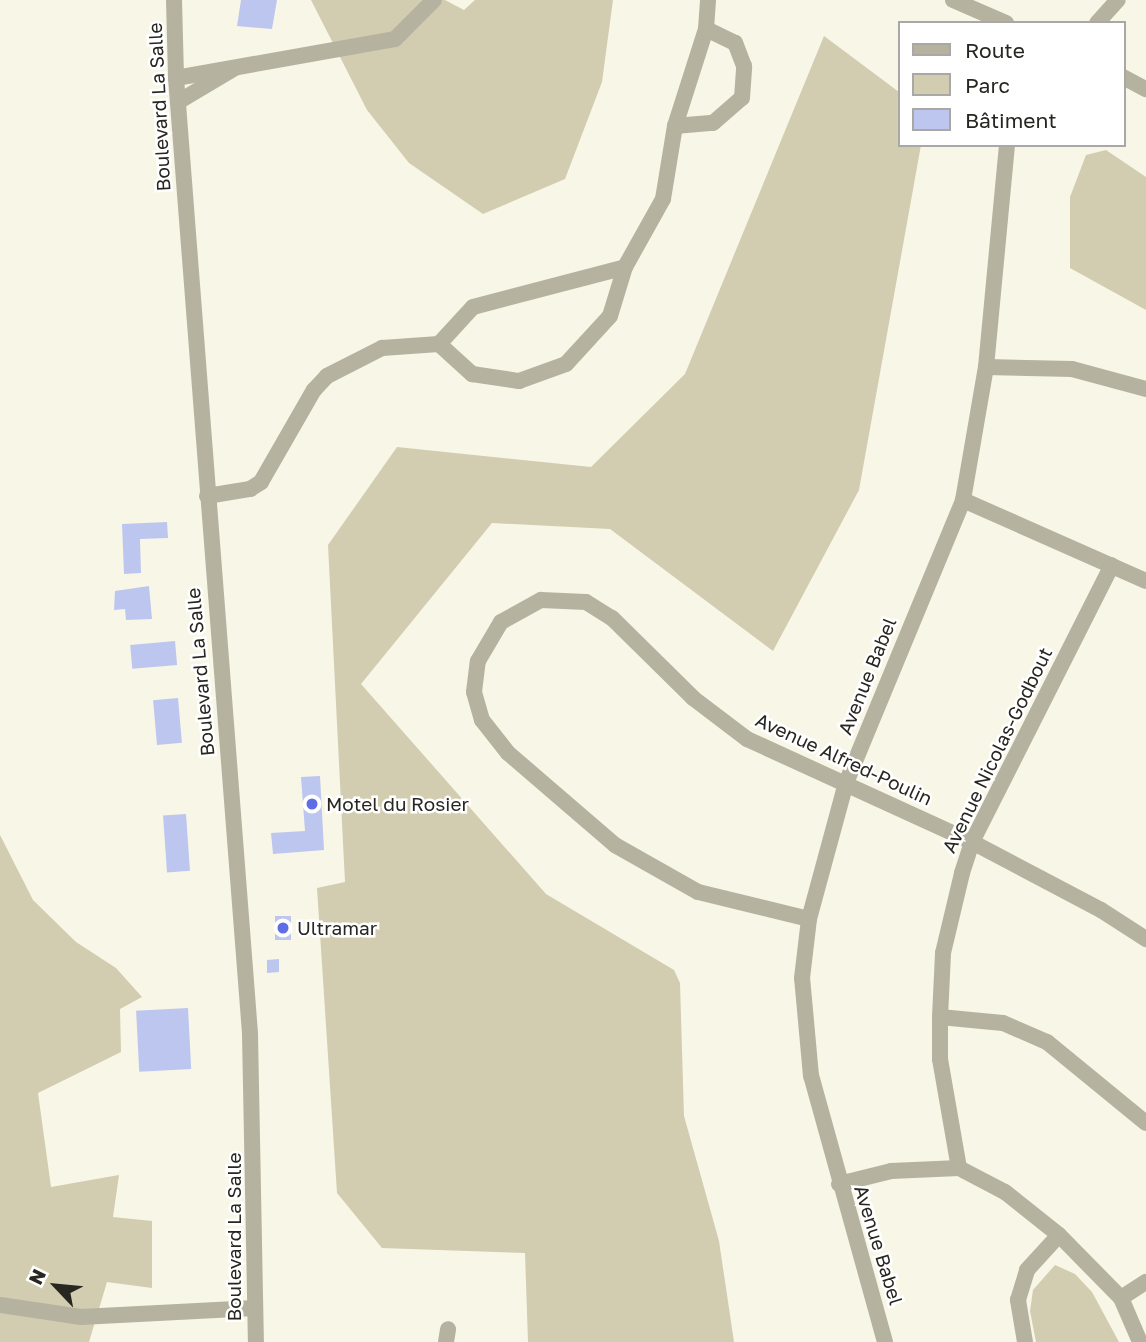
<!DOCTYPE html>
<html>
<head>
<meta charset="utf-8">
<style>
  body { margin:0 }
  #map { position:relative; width:1146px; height:1342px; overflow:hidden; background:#f8f6e6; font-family:"Golos Text",sans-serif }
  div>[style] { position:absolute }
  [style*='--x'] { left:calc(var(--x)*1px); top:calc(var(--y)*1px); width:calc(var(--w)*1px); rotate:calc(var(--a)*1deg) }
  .green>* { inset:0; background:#d2ccb0 }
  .building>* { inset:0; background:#bdc6ef; transform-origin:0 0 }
  .minor>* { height:16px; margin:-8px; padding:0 8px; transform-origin:8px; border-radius:8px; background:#b6b2a0 }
  .dots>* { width:19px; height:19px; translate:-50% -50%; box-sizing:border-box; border:4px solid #fff; border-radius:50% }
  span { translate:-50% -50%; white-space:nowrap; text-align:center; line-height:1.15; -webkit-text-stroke:5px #fff; paint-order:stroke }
  .street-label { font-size:19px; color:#272620 }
  .poi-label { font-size:19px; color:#272620 }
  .left { translate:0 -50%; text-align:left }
  .legend { position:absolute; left:898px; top:21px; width:228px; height:126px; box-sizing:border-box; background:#fff; border:2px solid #a9a8a6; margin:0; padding:9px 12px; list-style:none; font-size:21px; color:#272620 }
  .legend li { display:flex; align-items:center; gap:14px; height:35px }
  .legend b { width:35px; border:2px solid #a9a8a6 }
  .north { position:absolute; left:21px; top:1251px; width:70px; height:70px; -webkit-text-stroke:5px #fff; paint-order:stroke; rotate:296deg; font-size:19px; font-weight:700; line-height:28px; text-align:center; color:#272620 }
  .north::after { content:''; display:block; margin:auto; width:24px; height:32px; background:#272620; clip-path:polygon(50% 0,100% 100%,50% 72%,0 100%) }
</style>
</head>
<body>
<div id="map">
  <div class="green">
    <div style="clip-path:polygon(311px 0,445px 0,464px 10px,475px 0,613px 0,602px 82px,565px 179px,483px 214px,409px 163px,367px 110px)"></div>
    <div style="clip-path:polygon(824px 36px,899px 92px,899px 145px,921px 145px,859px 490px,773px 651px,610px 529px,492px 523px,361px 684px,546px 894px,674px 970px,680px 983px,684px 1116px,719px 1241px,734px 1342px,528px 1342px,525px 1253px,382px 1248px,337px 1193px,317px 888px,345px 882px,328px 545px,397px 447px,591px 467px,685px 374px)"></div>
    <div style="clip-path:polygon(1106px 150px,1146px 177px,1146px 310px,1070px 268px,1070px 197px,1086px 155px)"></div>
    <div style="clip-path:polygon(0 835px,33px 900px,76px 942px,116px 968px,142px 997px,120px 1009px,121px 1052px,38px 1093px,51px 1187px,119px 1175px,113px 1217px,152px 1221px,152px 1288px,107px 1282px,89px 1342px,0 1342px)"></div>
    <div style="clip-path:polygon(1055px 1265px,1075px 1274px,1092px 1292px,1119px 1342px,1036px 1342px,1030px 1311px,1033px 1290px)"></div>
  </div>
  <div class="building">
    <div style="clip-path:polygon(241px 0,277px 0,272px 29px,237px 26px)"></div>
    <div style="clip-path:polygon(167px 522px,168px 538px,140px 539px,141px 573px,124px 574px,122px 524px)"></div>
    <div style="clip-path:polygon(149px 586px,152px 619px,126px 620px,125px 609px,114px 610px,115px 591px)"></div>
    <div style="left:175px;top:641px;width:24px;height:45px;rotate:85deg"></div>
    <div style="left:178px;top:698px;width:45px;height:25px;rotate:85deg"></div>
    <div style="clip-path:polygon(320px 776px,324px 850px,273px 854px,271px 833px,305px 831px,301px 777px)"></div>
    <div style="left:186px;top:814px;width:57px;height:23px;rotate:86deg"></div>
    <div style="left:275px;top:916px;width:16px;height:24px"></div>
    <div style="clip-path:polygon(279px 959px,279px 972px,267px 973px,267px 960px)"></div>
    <div style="left:188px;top:1008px;width:61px;height:52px;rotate:87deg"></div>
  </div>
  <div class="minor">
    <div style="--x:174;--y:0;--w:78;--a:88.5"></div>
    <div style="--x:176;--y:78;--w:959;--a:85.57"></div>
    <div style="--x:250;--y:1034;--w:308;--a:88.9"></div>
    <div style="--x:953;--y:0;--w:58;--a:23.5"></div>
    <div style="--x:1097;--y:23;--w:31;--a:-48"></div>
    <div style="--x:1123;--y:77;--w:26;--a:28"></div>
    <div style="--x:176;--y:78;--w:222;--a:-10.1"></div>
    <div style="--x:395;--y:39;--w:55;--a:-45"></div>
    <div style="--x:178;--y:102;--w:66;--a:-30.8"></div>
    <div style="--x:675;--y:126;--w:38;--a:-5"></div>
    <div style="--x:713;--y:123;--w:38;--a:-41"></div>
    <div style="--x:742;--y:98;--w:32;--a:-86"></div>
    <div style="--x:744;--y:66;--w:25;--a:-111"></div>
    <div style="--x:735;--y:43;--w:32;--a:-154"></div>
    <div style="--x:439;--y:344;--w:45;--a:42.3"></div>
    <div style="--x:472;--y:374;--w:48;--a:8.5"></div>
    <div style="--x:519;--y:381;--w:50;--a:-19.9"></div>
    <div style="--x:566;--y:364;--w:65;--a:-47.5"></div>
    <div style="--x:610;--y:316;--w:51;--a:-73"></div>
    <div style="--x:986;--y:367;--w:86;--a:1.3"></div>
    <div style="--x:1072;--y:369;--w:77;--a:15.1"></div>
    <div style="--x:207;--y:496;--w:44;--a:-9.2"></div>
    <div style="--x:250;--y:489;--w:13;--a:-32"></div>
    <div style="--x:261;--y:482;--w:106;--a:-60.1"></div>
    <div style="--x:314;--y:390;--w:19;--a:-47"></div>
    <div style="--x:327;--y:376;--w:62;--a:-27"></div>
    <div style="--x:382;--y:348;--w:57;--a:-4"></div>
    <div style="--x:439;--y:344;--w:50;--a:-47.4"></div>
    <div style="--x:473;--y:307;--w:157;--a:-14.7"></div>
    <div style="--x:625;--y:267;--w:78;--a:-60.8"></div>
    <div style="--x:663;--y:199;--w:74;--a:-80.7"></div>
    <div style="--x:675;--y:126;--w:102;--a:-72.3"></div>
    <div style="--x:706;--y:29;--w:29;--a:-86"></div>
    <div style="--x:963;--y:500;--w:200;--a:23.9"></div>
    <div style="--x:809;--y:919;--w:114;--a:-166.3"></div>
    <div style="--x:698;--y:892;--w:95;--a:-150.5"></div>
    <div style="--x:615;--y:845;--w:141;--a:-139.3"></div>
    <div style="--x:508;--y:753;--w:42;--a:-128.2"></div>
    <div style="--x:482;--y:720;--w:29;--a:-106"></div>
    <div style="--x:474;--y:692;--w:31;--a:-83"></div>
    <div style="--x:478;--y:661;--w:45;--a:-59.5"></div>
    <div style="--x:501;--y:622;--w:46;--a:-28.8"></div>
    <div style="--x:541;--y:600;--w:45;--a:2.5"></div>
    <div style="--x:586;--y:602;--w:31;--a:32"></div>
    <div style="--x:612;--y:618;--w:114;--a:44.6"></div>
    <div style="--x:693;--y:698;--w:68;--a:37.2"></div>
    <div style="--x:747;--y:739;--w:247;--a:24.6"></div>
    <div style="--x:972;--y:842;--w:146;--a:27.8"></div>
    <div style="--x:1101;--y:910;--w:54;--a:32.8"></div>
    <div style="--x:940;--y:1017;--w:63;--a:5.4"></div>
    <div style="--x:1003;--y:1023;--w:48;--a:23.4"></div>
    <div style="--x:1047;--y:1042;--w:128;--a:39.3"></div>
    <div style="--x:959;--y:1168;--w:111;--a:-99.9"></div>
    <div style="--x:940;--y:1059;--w:42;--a:-90"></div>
    <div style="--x:940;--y:1017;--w:64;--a:-87.3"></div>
    <div style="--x:943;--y:953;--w:82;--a:-76.6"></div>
    <div style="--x:962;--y:873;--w:33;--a:-72"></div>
    <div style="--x:972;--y:842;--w:310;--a:-63.2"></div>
    <div style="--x:839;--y:1184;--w:54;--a:-14"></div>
    <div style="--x:891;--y:1171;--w:68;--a:-2.5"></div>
    <div style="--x:959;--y:1168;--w:52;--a:27.6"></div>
    <div style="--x:1005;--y:1192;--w:69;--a:38.5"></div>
    <div style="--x:1059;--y:1235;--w:88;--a:45.5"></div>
    <div style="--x:1121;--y:1298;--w:48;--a:66.6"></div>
    <div style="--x:1121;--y:1298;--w:30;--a:-33"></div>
    <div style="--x:0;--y:1305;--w:82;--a:8.4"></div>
    <div style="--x:81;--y:1317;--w:174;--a:-3"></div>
    <div style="--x:446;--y:1342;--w:13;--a:-81"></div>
    <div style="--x:885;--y:1342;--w:276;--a:-105.5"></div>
    <div style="--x:811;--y:1076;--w:98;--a:-95.2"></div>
    <div style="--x:802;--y:978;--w:59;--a:-83.2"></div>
    <div style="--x:809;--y:919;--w:141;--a:-74.8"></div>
    <div style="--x:846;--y:783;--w:306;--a:-67.5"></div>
    <div style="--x:963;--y:500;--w:135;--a:-80.2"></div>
    <div style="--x:986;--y:367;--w:223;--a:-84.6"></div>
    <div style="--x:1025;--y:1342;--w:43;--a:-99.5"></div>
    <div style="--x:1018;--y:1300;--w:31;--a:-73"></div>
    <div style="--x:1027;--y:1270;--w:47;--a:-47.6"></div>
  </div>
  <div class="dots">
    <div style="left:312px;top:804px;background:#606ee5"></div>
    <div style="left:283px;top:928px;background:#606ee5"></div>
  </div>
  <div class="street-label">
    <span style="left:159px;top:107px;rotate:-93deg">Boulevard La Salle</span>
    <span style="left:200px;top:672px;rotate:-95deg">Boulevard La Salle</span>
    <span style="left:867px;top:676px;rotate:-68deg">Avenue Babel</span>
    <span style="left:997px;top:750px;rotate:-64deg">Avenue Nicolas-Godbout</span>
    <span style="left:844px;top:759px;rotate:25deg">Avenue Alfred-Poulin</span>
    <span style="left:234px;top:1237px;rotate:-90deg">Boulevard La Salle</span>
    <span style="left:879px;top:1245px;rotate:73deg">Avenue Babel</span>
  </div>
  <div class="poi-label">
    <span class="left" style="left:326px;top:804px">Motel du Rosier</span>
    <span class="left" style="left:297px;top:928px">Ultramar</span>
  </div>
  <ul class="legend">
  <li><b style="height:9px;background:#b6b2a0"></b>Route</li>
  <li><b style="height:19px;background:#d2ccb0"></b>Parc</li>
  <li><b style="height:19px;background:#bdc6ef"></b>Bâtiment</li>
  </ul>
  <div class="north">N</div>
</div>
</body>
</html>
